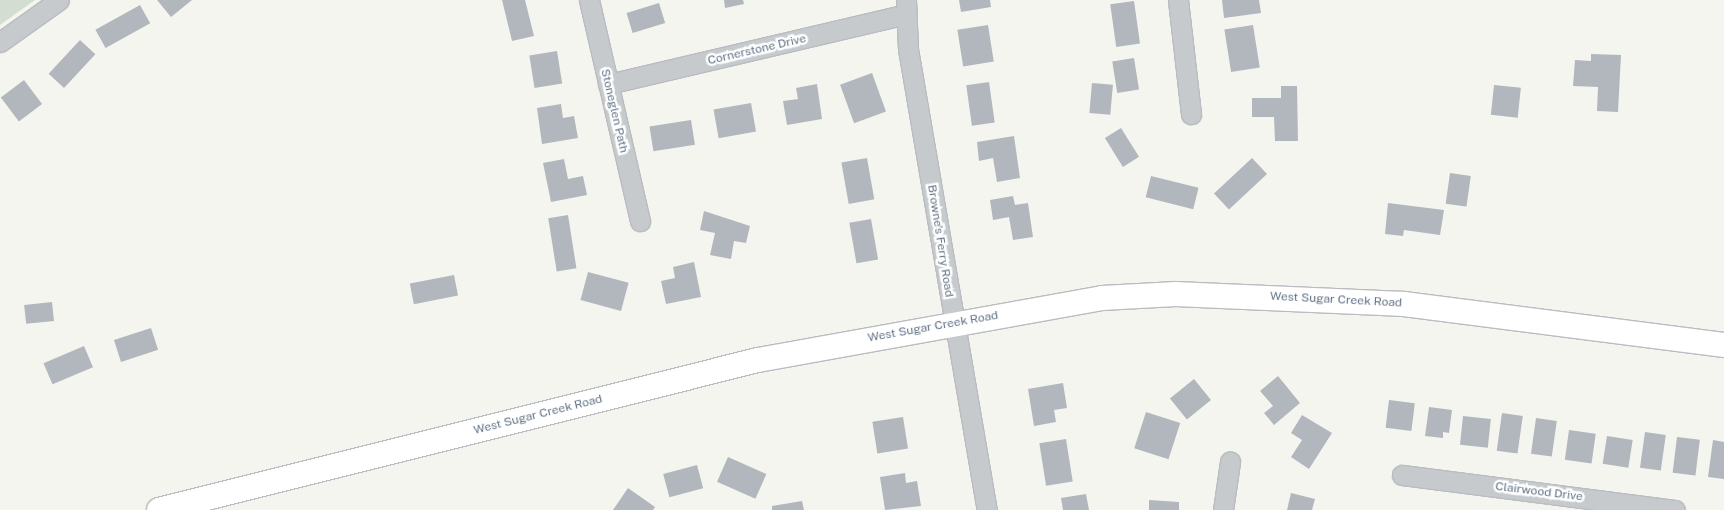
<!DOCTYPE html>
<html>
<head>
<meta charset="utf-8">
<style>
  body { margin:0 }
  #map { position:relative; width:1724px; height:510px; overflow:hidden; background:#f5f5f0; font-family:"Public Sans",sans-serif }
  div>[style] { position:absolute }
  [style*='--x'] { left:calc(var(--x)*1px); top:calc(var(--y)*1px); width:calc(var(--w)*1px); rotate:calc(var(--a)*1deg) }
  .green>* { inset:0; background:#d4ddd1 }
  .building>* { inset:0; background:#b1b7bd; transform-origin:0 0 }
  .roads { filter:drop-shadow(1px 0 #b9bcc0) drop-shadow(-1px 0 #b9bcc0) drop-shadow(0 1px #b9bcc0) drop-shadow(0 -1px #b9bcc0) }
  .minor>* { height:19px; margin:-9.5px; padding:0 9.5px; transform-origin:9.5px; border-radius:9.5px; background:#c6cacd }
  .major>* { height:24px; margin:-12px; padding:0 12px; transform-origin:12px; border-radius:12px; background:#fff }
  span { translate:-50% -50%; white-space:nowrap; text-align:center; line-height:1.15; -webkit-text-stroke:5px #fff; paint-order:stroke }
  .street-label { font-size:12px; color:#607185 }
</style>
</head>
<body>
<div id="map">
  <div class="green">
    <div style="clip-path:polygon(0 0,35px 0,0 25px)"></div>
  </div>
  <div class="building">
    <div style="clip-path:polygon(157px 0,192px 0,171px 17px)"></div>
    <div style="clip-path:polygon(502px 0,525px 0,534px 36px,512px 41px)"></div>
    <div style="clip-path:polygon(724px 0,743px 0,744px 4px,725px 8px)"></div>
    <div style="clip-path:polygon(959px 0,990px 0,991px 7px,961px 12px)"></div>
    <div style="clip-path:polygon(1222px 0,1259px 0,1261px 13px,1224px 18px)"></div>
    <div style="left:1134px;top:1px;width:43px;height:24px;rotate:82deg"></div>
    <div style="left:659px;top:3px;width:21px;height:34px;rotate:73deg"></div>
    <div style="left:140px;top:5px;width:21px;height:51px;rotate:61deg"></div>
    <div style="left:988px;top:25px;width:37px;height:31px;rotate:81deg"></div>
    <div style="left:1253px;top:25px;width:43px;height:29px;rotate:81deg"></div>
    <div style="left:80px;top:40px;width:21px;height:46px;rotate:43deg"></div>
    <div style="left:557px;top:51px;width:33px;height:28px;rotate:81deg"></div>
    <div style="clip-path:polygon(1591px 54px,1621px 55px,1618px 112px,1597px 111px,1598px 87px,1573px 86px,1575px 60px,1591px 61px)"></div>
    <div style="left:1134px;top:58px;width:32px;height:22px;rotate:81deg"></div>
    <div style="left:872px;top:73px;width:41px;height:34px;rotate:70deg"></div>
    <div style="left:24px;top:80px;width:30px;height:29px;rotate:53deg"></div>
    <div style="left:989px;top:82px;width:41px;height:23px;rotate:82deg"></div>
    <div style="left:1092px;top:83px;width:21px;height:30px;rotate:5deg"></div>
    <div style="clip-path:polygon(817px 84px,822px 119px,787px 125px,783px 101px,798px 99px,796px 88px)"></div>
    <div style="left:1494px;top:85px;width:27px;height:30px;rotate:6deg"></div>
    <div style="clip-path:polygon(1281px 86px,1297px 86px,1298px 141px,1275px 141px,1274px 117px,1252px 117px,1252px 98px,1281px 98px)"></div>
    <div style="left:751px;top:103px;width:29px;height:38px;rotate:80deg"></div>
    <div style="clip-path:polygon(561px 104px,563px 118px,574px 116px,578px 138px,542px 144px,537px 108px)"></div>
    <div style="left:691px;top:120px;width:25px;height:42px;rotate:81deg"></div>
    <div style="left:1121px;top:128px;width:34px;height:19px;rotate:58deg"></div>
    <div style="clip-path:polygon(1014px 136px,1020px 178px,997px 182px,993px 158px,979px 161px,977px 142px)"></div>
    <div style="left:867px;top:158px;width:42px;height:26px;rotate:80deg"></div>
    <div style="left:1252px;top:158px;width:22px;height:52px;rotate:47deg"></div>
    <div style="clip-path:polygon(564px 159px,568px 179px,583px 176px,587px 195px,551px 202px,543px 163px)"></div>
    <div style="left:1450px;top:173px;width:21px;height:31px;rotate:8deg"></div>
    <div style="left:1151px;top:176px;width:49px;height:22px;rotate:14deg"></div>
    <div style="clip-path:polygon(1013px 196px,1015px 205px,1028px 203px,1033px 237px,1013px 240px,1009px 217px,993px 220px,990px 200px)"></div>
    <div style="clip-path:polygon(1388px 203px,1444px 210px,1440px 235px,1404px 230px,1403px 236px,1385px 234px)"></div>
    <div style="clip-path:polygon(704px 211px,750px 226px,746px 243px,734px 241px,731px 259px,710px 255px,715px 233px,700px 230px)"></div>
    <div style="left:568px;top:215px;width:54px;height:20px;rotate:81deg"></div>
    <div style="left:871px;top:219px;width:41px;height:22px;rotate:80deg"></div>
    <div style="clip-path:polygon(694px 262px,701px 297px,666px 304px,661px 281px,675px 278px,673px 267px)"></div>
    <div style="left:588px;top:272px;width:42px;height:29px;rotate:15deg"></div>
    <div style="left:454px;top:275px;width:21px;height:45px;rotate:79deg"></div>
    <div style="left:52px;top:302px;width:19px;height:28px;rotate:84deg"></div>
    <div style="left:151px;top:328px;width:23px;height:39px;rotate:72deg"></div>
    <div style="left:84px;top:346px;width:23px;height:44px;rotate:67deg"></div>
    <div style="clip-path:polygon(1278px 376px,1300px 403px,1274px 425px,1264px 413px,1273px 406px,1260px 391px)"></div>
    <div style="left:1194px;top:379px;width:27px;height:31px;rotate:51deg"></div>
    <div style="clip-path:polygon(1063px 383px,1067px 408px,1054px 410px,1056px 422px,1034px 426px,1028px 389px)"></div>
    <div style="left:1389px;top:400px;width:26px;height:28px;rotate:7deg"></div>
    <div style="clip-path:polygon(1429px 407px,1452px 410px,1449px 433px,1443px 432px,1443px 438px,1425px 436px)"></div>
    <div style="left:1146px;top:412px;width:36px;height:38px;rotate:18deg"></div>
    <div style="left:1502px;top:413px;width:21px;height:38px;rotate:8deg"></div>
    <div style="clip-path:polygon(1302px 415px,1332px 433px,1309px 469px,1291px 457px,1302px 440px,1291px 433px)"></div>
    <div style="left:1463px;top:416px;width:28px;height:29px;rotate:6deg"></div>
    <div style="left:903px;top:417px;width:32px;height:31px;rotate:81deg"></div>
    <div style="left:1536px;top:418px;width:21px;height:36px;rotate:8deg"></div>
    <div style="left:1569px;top:430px;width:27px;height:30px;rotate:8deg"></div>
    <div style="left:1645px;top:432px;width:21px;height:36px;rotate:8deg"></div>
    <div style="left:1607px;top:436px;width:26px;height:28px;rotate:9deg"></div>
    <div style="left:1677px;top:437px;width:23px;height:36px;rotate:7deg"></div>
    <div style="left:1066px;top:439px;width:43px;height:27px;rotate:81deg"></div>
    <div style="clip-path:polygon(1713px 440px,1724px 442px,1724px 479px,1708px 477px)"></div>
    <div style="left:728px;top:457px;width:42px;height:27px;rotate:24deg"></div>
    <div style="left:697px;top:465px;width:24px;height:35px;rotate:75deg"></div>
    <div style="clip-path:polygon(905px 473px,906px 483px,917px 481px,921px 506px,885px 510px,880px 477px)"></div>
    <div style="clip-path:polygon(628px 488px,655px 507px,653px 510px,613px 510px)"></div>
    <div style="clip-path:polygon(1291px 493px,1315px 499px,1312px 510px,1287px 510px)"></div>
    <div style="clip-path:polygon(1086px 494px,1089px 510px,1063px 510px,1061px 498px)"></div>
    <div style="clip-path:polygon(1149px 500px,1179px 502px,1179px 510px,1149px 510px)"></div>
    <div style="clip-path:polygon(802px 501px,804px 510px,772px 510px,772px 506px)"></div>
  </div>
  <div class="roads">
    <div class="minor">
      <div style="--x:589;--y:0;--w:227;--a:77"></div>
      <div style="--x:906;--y:0;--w:49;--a:87.7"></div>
      <div style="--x:908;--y:49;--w:468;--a:80.3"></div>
      <div style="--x:1178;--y:0;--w:115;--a:83.5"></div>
      <div style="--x:0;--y:42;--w:72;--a:-35.4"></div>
      <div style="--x:608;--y:84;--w:306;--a:-13.2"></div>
      <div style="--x:1402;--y:475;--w:275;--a:7.3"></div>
      <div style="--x:1223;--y:510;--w:49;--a:-81.7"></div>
    </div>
    <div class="major">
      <div style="--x:159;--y:510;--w:617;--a:-14.06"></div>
      <div style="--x:758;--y:360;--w:350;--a:-10.2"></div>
      <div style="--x:1102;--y:298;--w:74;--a:-3.1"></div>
      <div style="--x:1176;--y:294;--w:228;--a:2.5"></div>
      <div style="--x:1404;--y:304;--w:323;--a:7.3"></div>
    </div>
  </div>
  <div class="street-label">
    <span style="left:757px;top:50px;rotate:-13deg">Cornerstone Drive</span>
    <span style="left:614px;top:111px;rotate:77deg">Stoneglen Path</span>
    <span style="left:940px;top:241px;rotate:81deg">Browne's Ferry Road</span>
    <span style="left:1336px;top:300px;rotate:3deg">West Sugar Creek Road</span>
    <span style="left:933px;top:327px;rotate:-10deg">West Sugar Creek Road</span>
    <span style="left:538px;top:415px;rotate:-14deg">West Sugar Creek Road</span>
    <span style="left:1539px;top:492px;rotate:7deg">Clairwood Drive</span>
  </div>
</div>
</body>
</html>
